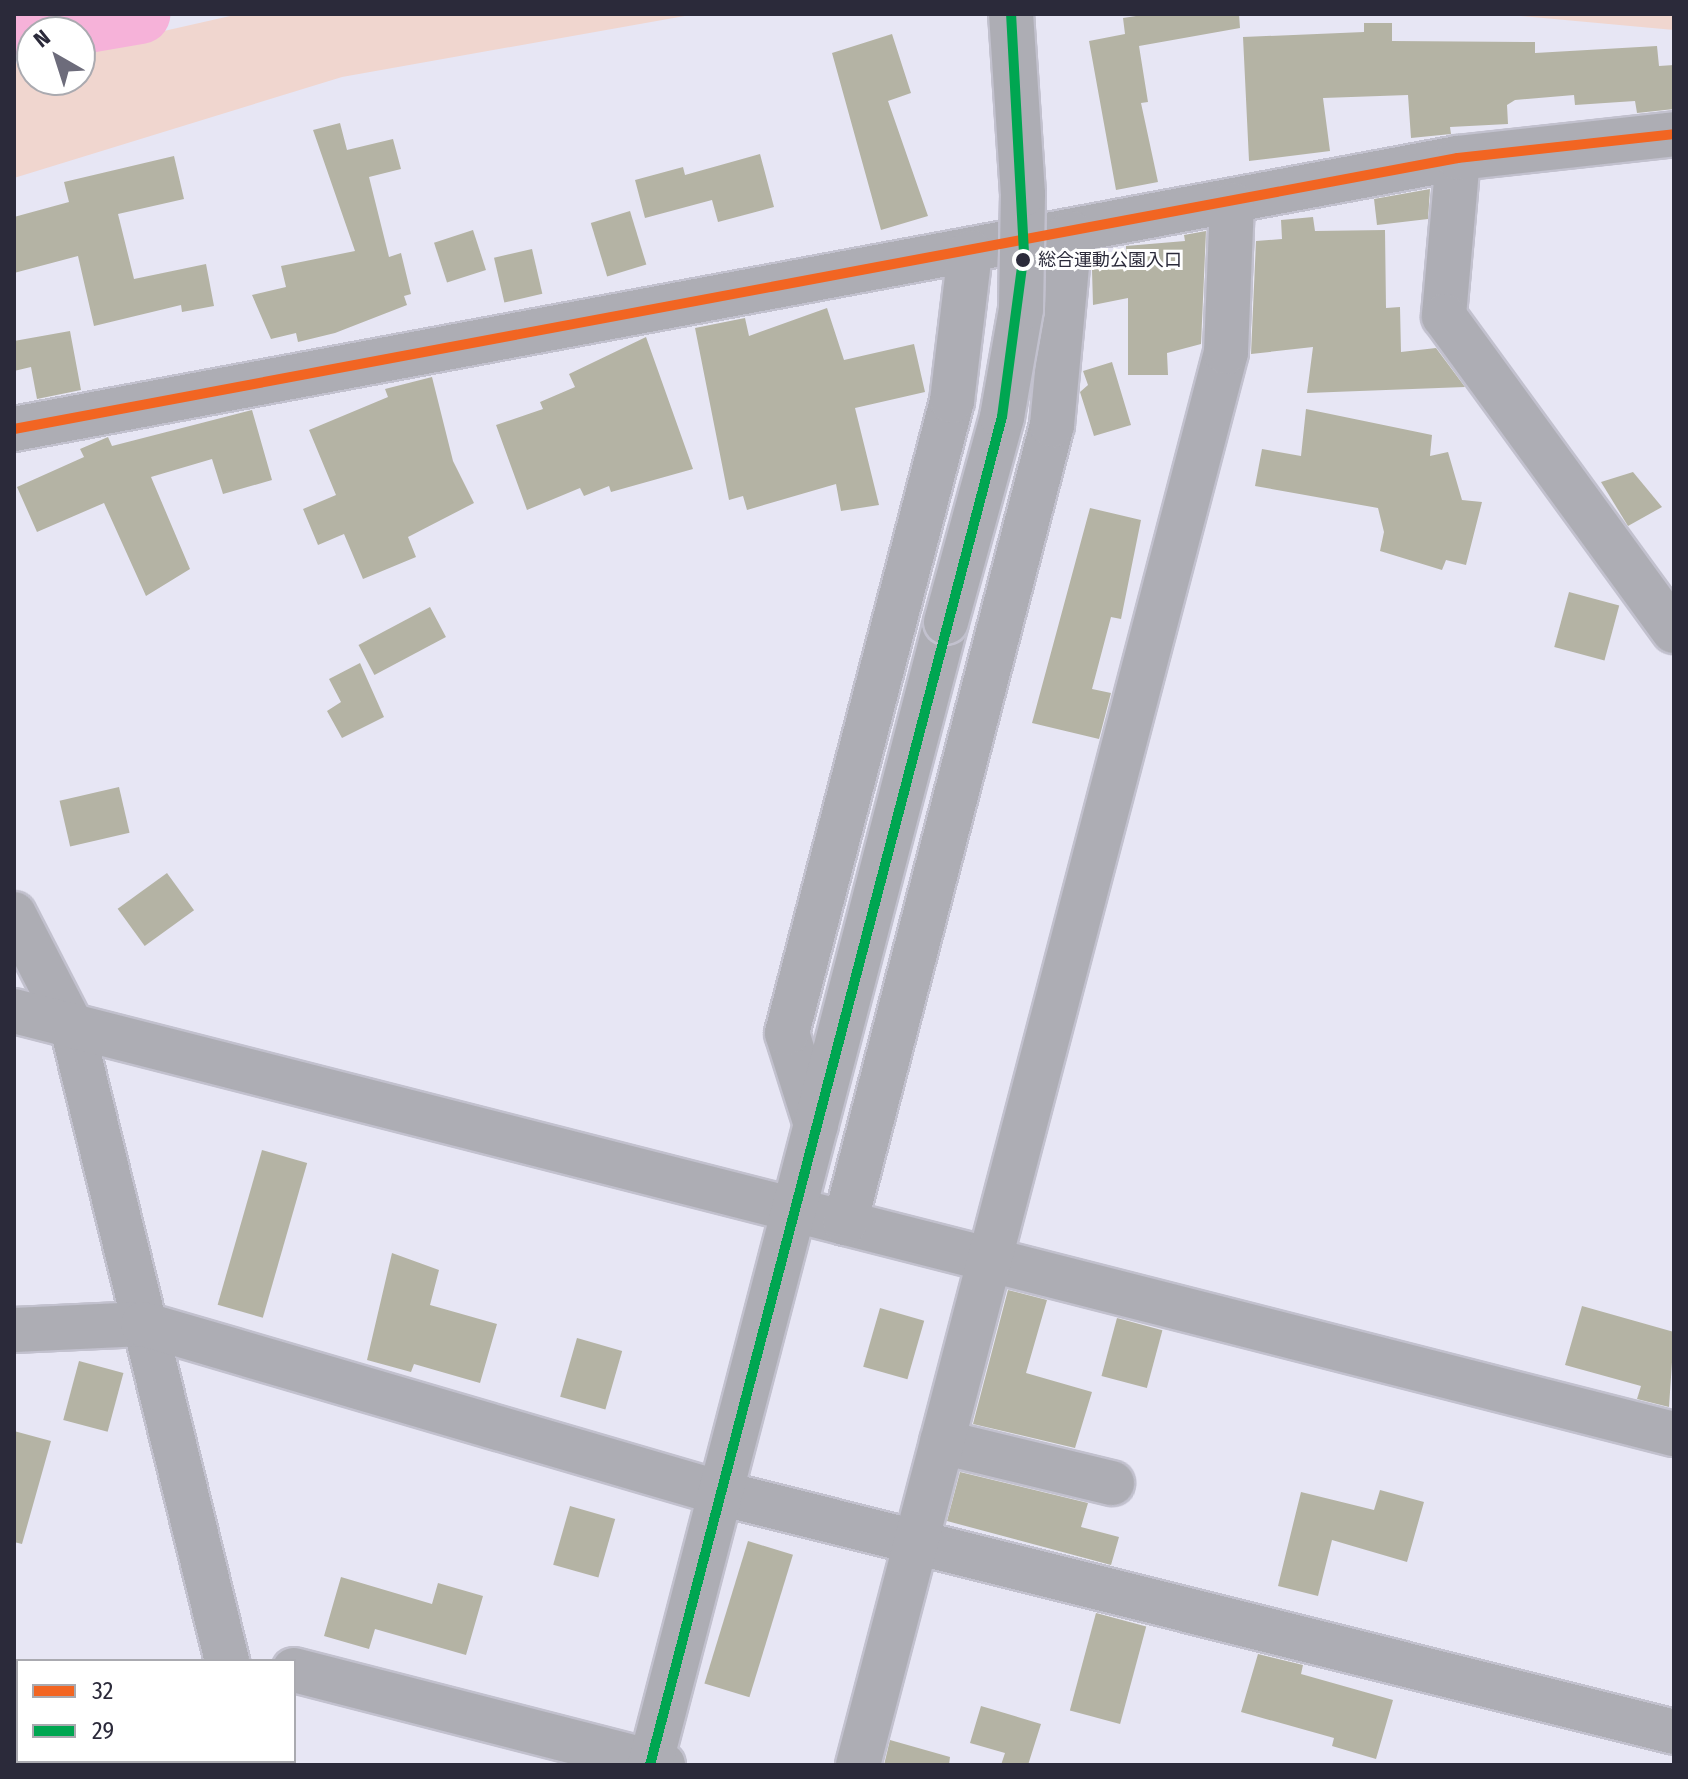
<!DOCTYPE html>
<html>
<head>
<meta charset="utf-8">
<style>
  body { margin:0 }
  #map { position:relative; width:1688px; height:1779px; overflow:hidden; background:#e7e6f4; font-family:"Fira Sans Condensed","Noto Sans JP",sans-serif }
  div>[style] { position:absolute }
  [style*='--x'] { left:calc(var(--x)*1px); top:calc(var(--y)*1px); width:calc(var(--w)*1px); rotate:calc(var(--a)*1deg) }
  .green>* { inset:0; background:#f0d6cf }
  .river>* { height:60px; margin:-30px; padding:0 30px; transform-origin:30px; border-radius:30px; background:#f6b2d9 }
  .building>* { inset:0; background:#b4b3a4; transform-origin:0 0 }
  .roads { filter:drop-shadow(2px 0 #c2c1ce) drop-shadow(-2px 0 #c2c1ce) drop-shadow(0 2px #c2c1ce) drop-shadow(0 -2px #c2c1ce) }
  .minor>* { height:44px; margin:-22px; padding:0 22px; transform-origin:22px; border-radius:22px; background:#adadb4 }
  .bridges { filter:drop-shadow(2px 0 #c2c1ce) drop-shadow(-2px 0 #c2c1ce) drop-shadow(0 2px #c2c1ce) drop-shadow(0 -2px #c2c1ce) }
  .minor-bridge>* { height:44px; margin:-22px; padding:0 22px; transform-origin:22px; border-radius:22px; background:#adadb4 }
  .bus-1>* { height:10px; margin:-5px; padding:0 5px; transform-origin:5px; border-radius:5px; background:#f26522 }
  .bus-2>* { height:10px; margin:-5px; padding:0 5px; transform-origin:5px; border-radius:5px; background:#00a651 }
  .dots>* { width:22px; height:22px; translate:-50% -50%; box-sizing:border-box; border:4px solid #fff; border-radius:50% }
  span { translate:-50% -50%; white-space:nowrap; text-align:center; line-height:1.15; -webkit-text-stroke:6px #fff; paint-order:stroke }
  .bus-label { font-size:18px; color:#2b2a3a }
  .left { translate:0 -50%; text-align:left }
  .frame { position:absolute; inset:0; border:16px solid #2b2a3a; pointer-events:none }
  .legend { position:absolute; left:16px; top:1659px; width:280px; height:104px; box-sizing:border-box; background:#fff; border:2px solid #aaaab0; margin:0; padding:10px 14px; list-style:none; font-size:24px; color:#2b2a3a }
  .legend li { display:flex; align-items:center; gap:16px; height:40px }
  .legend b { width:40px; border:2px solid #aaaab0 }
  .north { position:absolute; left:16px; top:16px; width:80px; height:80px; box-sizing:border-box; background:#fff; border:2px solid #aaaab0; border-radius:50%; rotate:321deg; font-size:22px; font-weight:700; line-height:32px; text-align:center; color:#2b2a3a }
  .north::after { content:''; display:block; margin:auto; width:28px; height:36px; background:#6d6c7b; clip-path:polygon(50% 0,100% 100%,50% 72%,0 100%) }
</style>
</head>
<body>
<div id="map">
  <div class="green">
    <div style="clip-path:polygon(239px 14px,696px 14px,342px 77px,14px 178px,14px 64px,32px 60px,32px 80px,80px 80px,80px 50px)"></div>
    <div style="clip-path:polygon(1404px 14px,1674px 14px,1674px 30px,1511px 15px)"></div>
  </div>
  <div class="river">
    <div style="--x:36;--y:32;--w:106;--a:-9.8"></div>
  </div>
  <div class="building">
    <div style="clip-path:polygon(1149px 14px,1239px 14px,1240px 28px,1139px 46px,1148px 102px,1141px 103px,1158px 182px,1116px 190px,1089px 41px,1125px 34px,1123px 18px)"></div>
    <div style="clip-path:polygon(1364px 23px,1392px 23px,1392px 41px,1535px 42px,1535px 53px,1657px 46px,1659px 66px,1674px 65px,1674px 109px,1637px 113px,1635px 101px,1575px 105px,1574px 95px,1515px 100px,1507px 105px,1508px 124px,1450px 127px,1451px 134px,1411px 138px,1408px 95px,1323px 98px,1330px 151px,1249px 161px,1243px 37px,1364px 32px)"></div>
    <div style="clip-path:polygon(892px 34px,911px 93px,888px 101px,928px 216px,881px 230px,832px 53px)"></div>
    <div style="clip-path:polygon(340px 123px,347px 150px,393px 139px,401px 169px,369px 177px,389px 257px,401px 253px,411px 294px,404px 296px,407px 305px,335px 333px,298px 342px,296px 333px,271px 339px,252px 295px,286px 287px,281px 266px,355px 251px,313px 130px)"></div>
    <div style="clip-path:polygon(760px 154px,774px 207px,718px 222px,712px 200px,645px 218px,635px 180px,683px 167px,685px 175px)"></div>
    <div style="clip-path:polygon(174px 156px,184px 199px,118px 214px,134px 279px,206px 264px,214px 306px,182px 312px,181px 305px,94px 326px,78px 256px,14px 273px,14px 217px,69px 202px,64px 182px)"></div>
    <div style="clip-path:polygon(1430px 189px,1428px 219px,1377px 225px,1374px 199px)"></div>
    <div style="left:630px;top:211px;width:56px;height:41px;rotate:73deg"></div>
    <div style="clip-path:polygon(1313px 217px,1315px 231px,1385px 230px,1386px 308px,1400px 307px,1401px 352px,1436px 348px,1465px 387px,1307px 393px,1313px 347px,1251px 354px,1256px 241px,1282px 239px,1281px 220px)"></div>
    <div style="left:473px;top:230px;width:42px;height:41px;rotate:72deg"></div>
    <div style="clip-path:polygon(1206px 231px,1201px 344px,1167px 353px,1168px 375px,1128px 375px,1128px 298px,1093px 305px,1092px 270px,1126px 262px,1126px 246px,1185px 241px,1184px 235px)"></div>
    <div style="left:532px;top:249px;width:46px;height:39px;rotate:77deg"></div>
    <div style="clip-path:polygon(827px 308px,844px 360px,914px 344px,925px 392px,855px 408px,879px 505px,841px 511px,836px 484px,747px 510px,743px 496px,729px 500px,695px 328px,745px 318px,749px 336px)"></div>
    <div style="clip-path:polygon(70px 331px,81px 390px,37px 399px,31px 367px,14px 371px,14px 341px)"></div>
    <div style="clip-path:polygon(646px 337px,693px 469px,611px 492px,609px 486px,584px 496px,580px 488px,527px 510px,496px 425px,543px 409px,540px 402px,575px 387px,569px 374px)"></div>
    <div style="clip-path:polygon(1112px 362px,1131px 425px,1094px 436px,1080px 392px,1088px 385px,1083px 371px)"></div>
    <div style="clip-path:polygon(432px 377px,453px 461px,474px 503px,408px 537px,416px 557px,363px 579px,344px 534px,318px 545px,303px 509px,336px 495px,309px 430px,388px 397px,385px 389px)"></div>
    <div style="clip-path:polygon(1306px 409px,1432px 435px,1430px 456px,1448px 452px,1462px 500px,1482px 502px,1466px 565px,1446px 560px,1442px 570px,1380px 551px,1384px 532px,1378px 508px,1255px 486px,1262px 449px,1301px 456px)"></div>
    <div style="clip-path:polygon(252px 410px,272px 480px,223px 494px,212px 459px,151px 477px,190px 569px,146px 596px,104px 503px,37px 532px,17px 487px,84px 457px,80px 449px,108px 437px,112px 446px)"></div>
    <div style="clip-path:polygon(1633px 472px,1662px 507px,1628px 526px,1601px 482px)"></div>
    <div style="clip-path:polygon(1090px 508px,1141px 520px,1121px 619px,1111px 617px,1092px 689px,1111px 693px,1099px 739px,1032px 723px)"></div>
    <div style="left:1569px;top:592px;width:52px;height:57px;rotate:15deg"></div>
    <div style="left:430px;top:607px;width:34px;height:81px;rotate:62deg"></div>
    <div style="clip-path:polygon(360px 663px,384px 717px,342px 738px,327px 711px,341px 702px,329px 679px)"></div>
    <div style="left:119px;top:787px;width:47px;height:61px;rotate:77deg"></div>
    <div style="left:167px;top:873px;width:46px;height:61px;rotate:54deg"></div>
    <div style="left:262px;top:1150px;width:47px;height:161px;rotate:16deg"></div>
    <div style="clip-path:polygon(392px 1253px,439px 1270px,430px 1305px,497px 1324px,480px 1383px,414px 1364px,411px 1372px,367px 1360px)"></div>
    <div style="clip-path:polygon(1008px 1290px,1047px 1300px,1026px 1373px,1092px 1392px,1075px 1448px,973px 1424px)"></div>
    <div style="clip-path:polygon(1582px 1306px,1674px 1332px,1669px 1407px,1637px 1399px,1641px 1386px,1565px 1365px)"></div>
    <div style="left:880px;top:1308px;width:46px;height:61px;rotate:16deg"></div>
    <div style="left:1117px;top:1318px;width:47px;height:60px;rotate:15deg"></div>
    <div style="left:577px;top:1338px;width:47px;height:61px;rotate:16deg"></div>
    <div style="left:79px;top:1361px;width:46px;height:61px;rotate:15deg"></div>
    <div style="clip-path:polygon(14px 1431px,51px 1441px,22px 1544px,14px 1542px)"></div>
    <div style="clip-path:polygon(960px 1472px,1088px 1503px,1081px 1527px,1119px 1537px,1111px 1565px,947px 1521px)"></div>
    <div style="clip-path:polygon(1380px 1490px,1424px 1502px,1407px 1562px,1332px 1540px,1318px 1596px,1278px 1586px,1301px 1492px,1374px 1510px)"></div>
    <div style="left:570px;top:1506px;width:47px;height:61px;rotate:16deg"></div>
    <div style="left:748px;top:1541px;width:47px;height:149px;rotate:17deg"></div>
    <div style="clip-path:polygon(341px 1577px,432px 1604px,438px 1583px,483px 1596px,466px 1655px,375px 1629px,369px 1649px,324px 1636px)"></div>
    <div style="left:1096px;top:1613px;width:52px;height:101px;rotate:15deg"></div>
    <div style="clip-path:polygon(1258px 1654px,1303px 1665px,1301px 1674px,1393px 1700px,1376px 1759px,1332px 1746px,1334px 1738px,1241px 1712px)"></div>
    <div style="clip-path:polygon(981px 1706px,1041px 1724px,1028px 1765px,1001px 1765px,1005px 1753px,970px 1743px)"></div>
    <div style="clip-path:polygon(890px 1740px,950px 1757px,949px 1765px,884px 1765px)"></div>
  </div>
  <div class="roads">
    <div class="minor">
      <div style="--x:1458;--y:158;--w:159;--a:95.1"></div>
      <div style="--x:1444;--y:316;--w:390;--a:53.9"></div>
      <div style="--x:14;--y:429;--w:1469;--a:-10.63"></div>
      <div style="--x:1458;--y:158;--w:217;--a:-6.3"></div>
      <div style="--x:14;--y:914;--w:127;--a:62.8"></div>
      <div style="--x:72;--y:1027;--w:653;--a:76.26"></div>
      <div style="--x:14;--y:1011;--w:1713;--a:14.3"></div>
      <div style="--x:816;--y:1125;--w:96;--a:-107.5"></div>
      <div style="--x:787;--y:1033;--w:653;--a:-75.37"></div>
      <div style="--x:952;--y:401;--w:150;--a:-83.1"></div>
      <div style="--x:845;--y:1223;--w:824;--a:-75.46"></div>
      <div style="--x:1052;--y:425;--w:193;--a:-84.6"></div>
      <div style="--x:14;--y:1330;--w:129;--a:-2.7"></div>
      <div style="--x:143;--y:1324;--w:601;--a:16.33"></div>
      <div style="--x:720;--y:1493;--w:983;--a:14.06"></div>
      <div style="--x:942;--y:1442;--w:175;--a:13.6"></div>
      <div style="--x:294;--y:1670;--w:381;--a:14.4"></div>
      <div style="--x:249;--y:1761;--w:4;--a:90"></div>
      <div style="--x:650;--y:1765;--w:1181;--a:-75.48"></div>
      <div style="--x:858;--y:1765;--w:1460;--a:-75.4"></div>
      <div style="--x:1226;--y:352;--w:148;--a:-87.7"></div>
    </div>
  </div>
  <div class="bridges">
    <div class="minor-bridge">
      <div style="--x:946;--y:622;--w:213;--a:-74.7"></div>
      <div style="--x:1002;--y:417;--w:110;--a:-80"></div>
      <div style="--x:1021;--y:309;--w:115;--a:-89"></div>
      <div style="--x:1023;--y:194;--w:180;--a:-93.8"></div>
    </div>
  </div>
  <div class="bus-1">
    <div style="--x:14;--y:429;--w:1469;--a:-10.63"></div>
    <div style="--x:1458;--y:158;--w:217;--a:-6.3"></div>
  </div>
  <div class="bus-2">
    <div style="--x:650;--y:1765;--w:1393;--a:-75.37"></div>
    <div style="--x:1002;--y:417;--w:165;--a:-82.4"></div>
    <div style="--x:1024;--y:253;--w:239;--a:-93.1"></div>
  </div>
  <div class="dots">
    <div style="left:1023px;top:260px;background:#2b2a3a"></div>
  </div>
  <div class="bus-label">
    <span class="left" style="left:1038px;top:260px">総合運動公園入口</span>
  </div>
  <div class="frame"></div>
  <ul class="legend">
  <li><b style="height:10px;background:#f26522"></b>32</li>
  <li><b style="height:10px;background:#00a651"></b>29</li>
  </ul>
  <div class="north">N</div>
</div>
</body>
</html>
